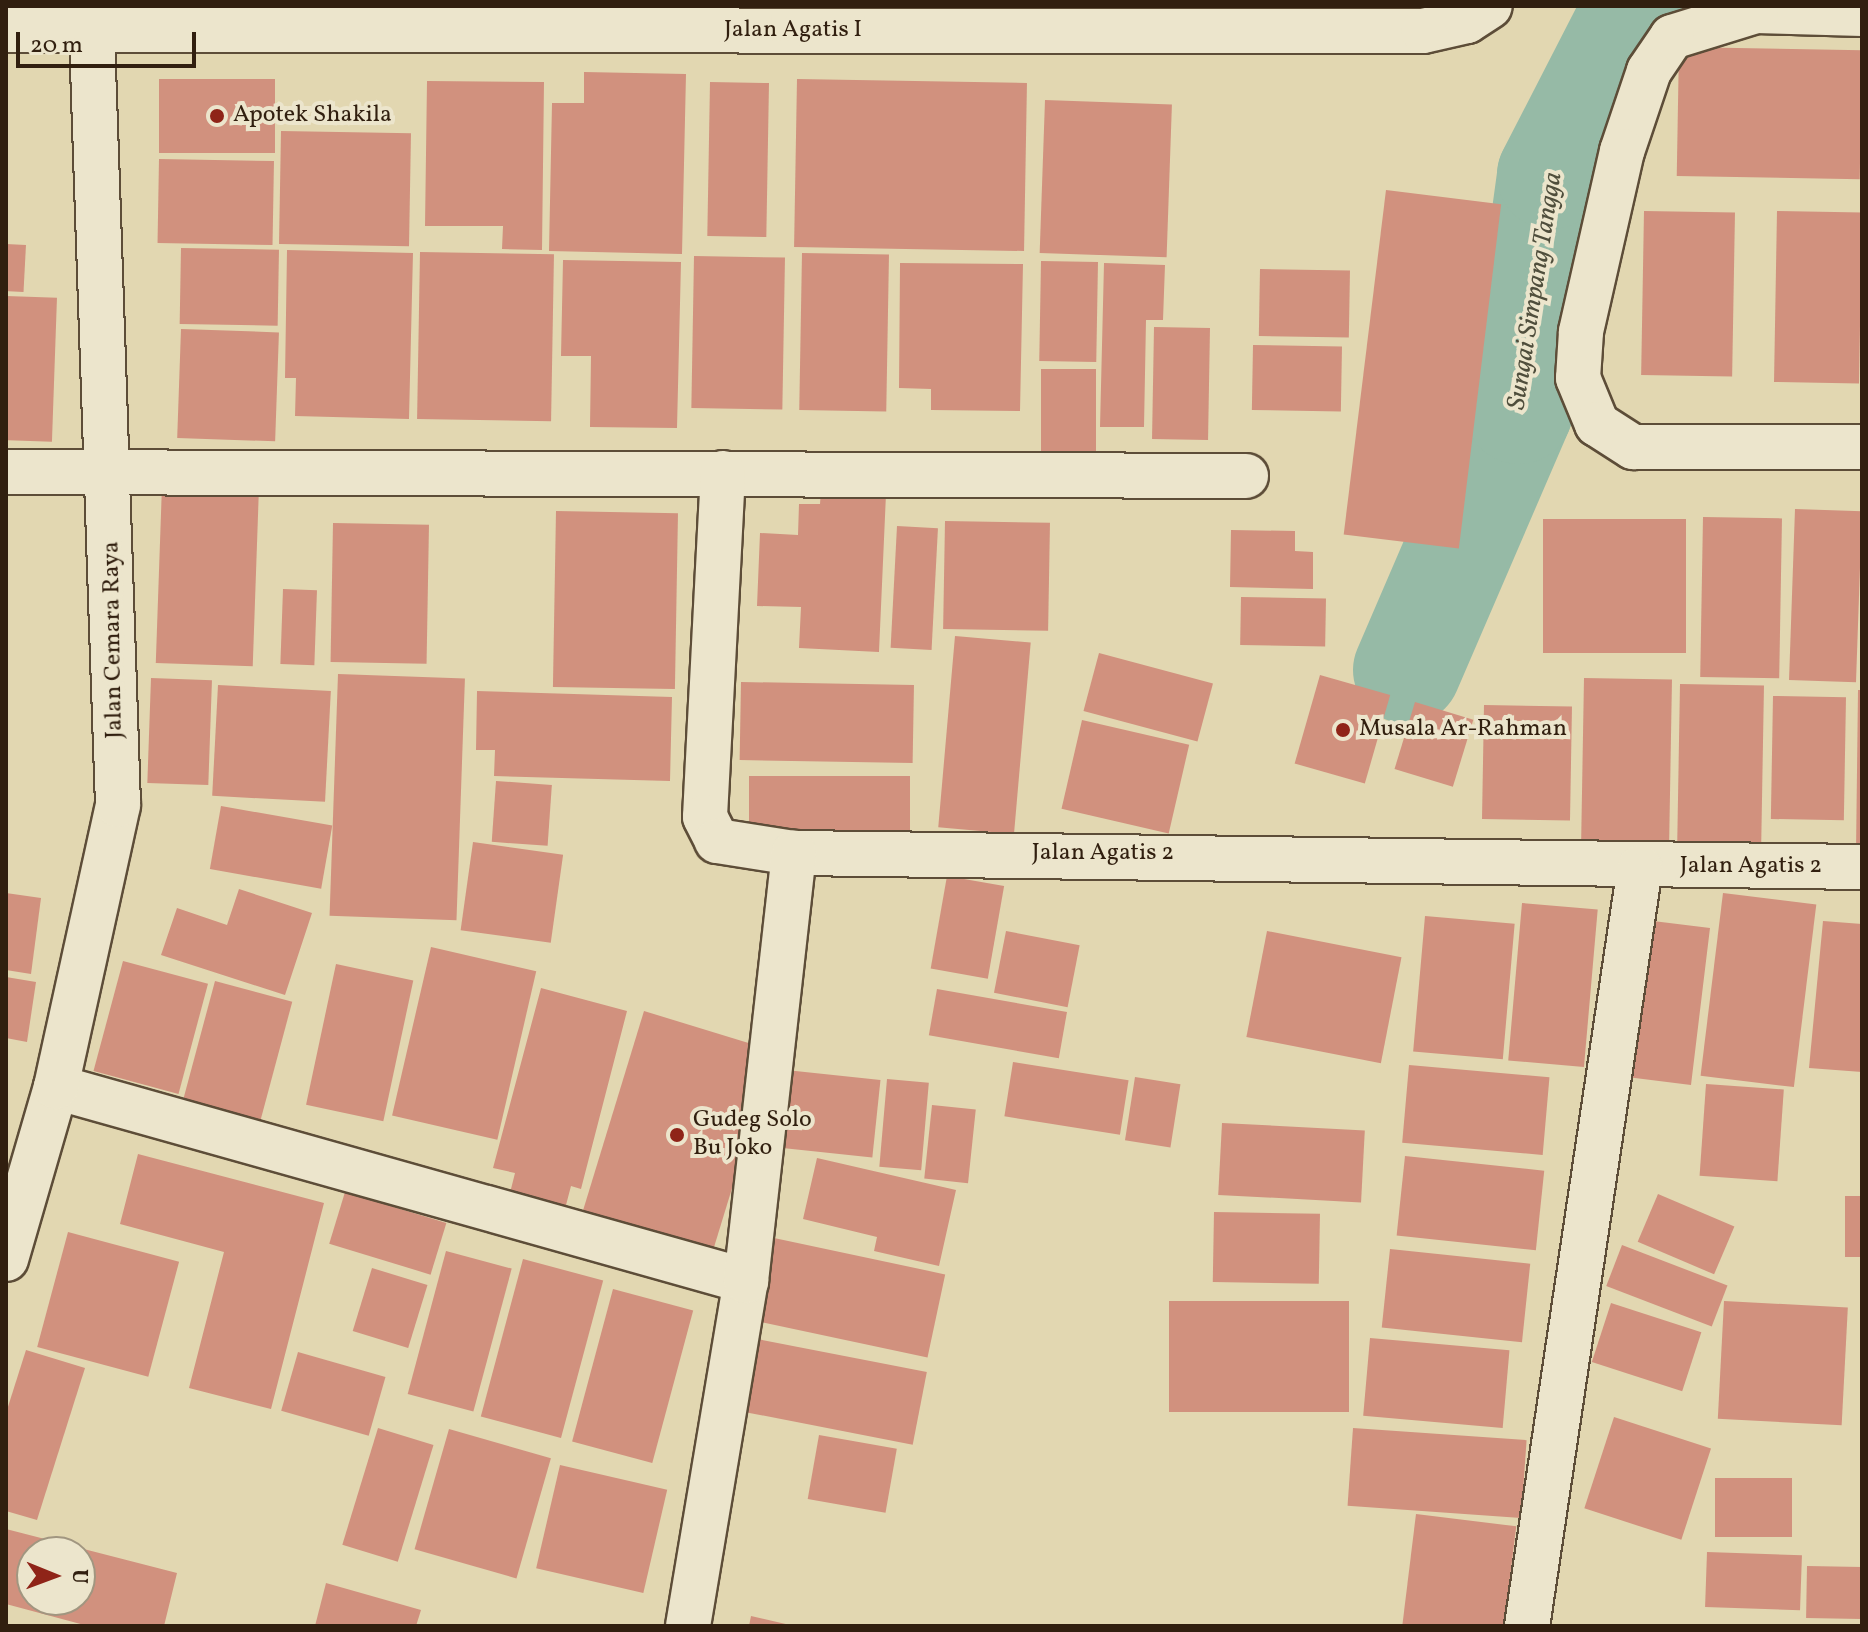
<!DOCTYPE html>
<html>
<head>
<meta charset="utf-8">
<style>
  body { margin:0 }
  #map { position:relative; width:1868px; height:1632px; overflow:hidden; background:#e2d7b1; font-family:Vollkorn,serif }
  div>[style] { position:absolute }
  [style*='--x'] { left:calc(var(--x)*1px); top:calc(var(--y)*1px); width:calc(var(--w)*1px); rotate:calc(var(--a)*1deg) }
  .river>* { height:108px; margin:-54px; padding:0 54px; transform-origin:54px; border-radius:54px; background:#96baa6 }
  .building>* { inset:0; background:#d1917e; transform-origin:0 0 }
  .roads { filter:drop-shadow(2px 0 #5d4d38) drop-shadow(-2px 0 #5d4d38) drop-shadow(0 2px #5d4d38) drop-shadow(0 -2px #5d4d38) }
  .minor>* { height:44px; margin:-22px; padding:0 22px; transform-origin:22px; border-radius:22px; background:#ece5cc }
  .tertiary>* { height:44px; margin:-22px; padding:0 22px; transform-origin:22px; border-radius:22px; background:#ece5cc }
  .dots>* { width:22px; height:22px; translate:-50% -50%; box-sizing:border-box; border:4px solid #ece5cc; border-radius:50% }
  span { translate:-50% -50%; white-space:nowrap; text-align:center; line-height:1.15; -webkit-text-stroke:8px #ece5cc; paint-order:stroke }
  .street-label { font-size:24px; color:#311f0f }
  .poi-label { font-size:24px; color:#311f0f }
  .left { translate:0 -50%; text-align:left }
  .water-label { font-size:26px; color:#4f4e3c; font-style:italic }
  .frame { position:absolute; inset:0; border:8px solid #311f0f; pointer-events:none }
  .north { position:absolute; left:16px; top:1536px; width:80px; height:80px; box-sizing:border-box; background:#ece5cc; border:2px solid #a19680; border-radius:50%; rotate:91deg; font-size:22px; font-weight:700; line-height:32px; text-align:center; color:#311f0f }
  .north::after { content:''; display:block; margin:auto; width:28px; height:36px; background:#8f2418; clip-path:polygon(50% 0,100% 100%,50% 72%,0 100%) }
  .scale { position:absolute; left:16px; top:32px; width:180px; height:36px; box-sizing:border-box; border:4px solid #311f0f; border-top:0; padding-left:10px; font-size:24px; line-height:28px; white-space:nowrap; color:#311f0f; -webkit-text-stroke:6px #ece5cc; paint-order:stroke }
</style>
</head>
<body>
<div id="map">
  <div class="river">
    <div style="--x:1407;--y:670;--w:283;--a:-66.7"></div>
    <div style="--x:1519;--y:410;--w:237;--a:-82.2"></div>
    <div style="--x:1551;--y:175;--w:190;--a:-62.8"></div>
  </div>
  <div class="building">
    <div style="left:637px;top:6px;width:105px;height:10px"></div>
    <div style="left:1679px;top:47px;width:183px;height:129px;rotate:1deg"></div>
    <div style="clip-path:polygon(584px 72px,686px 74px,682px 254px,549px 251px,552px 103px,584px 103px)"></div>
    <div style="left:159px;top:79px;width:116px;height:74px"></div>
    <div style="left:797px;top:79px;width:230px;height:168px;rotate:1deg"></div>
    <div style="clip-path:polygon(427px 81px,544px 82px,542px 250px,502px 249px,503px 226px,425px 226px)"></div>
    <div style="left:710px;top:82px;width:59px;height:154px;rotate:1deg"></div>
    <div style="left:1045px;top:100px;width:127px;height:153px;rotate:2deg"></div>
    <div style="left:281px;top:131px;width:130px;height:113px;rotate:1deg"></div>
    <div style="left:159px;top:159px;width:115px;height:84px;rotate:1deg"></div>
    <div style="left:1386px;top:190px;width:116px;height:347px;rotate:7deg"></div>
    <div style="left:1644px;top:211px;width:91px;height:164px;rotate:1deg"></div>
    <div style="left:1777px;top:211px;width:85px;height:171px;rotate:1deg"></div>
    <div style="left:6px;top:244px;width:20px;height:47px;rotate:3deg"></div>
    <div style="left:181px;top:248px;width:98px;height:76px;rotate:1deg"></div>
    <div style="clip-path:polygon(287px 250px,413px 253px,409px 419px,295px 416px,296px 378px,285px 378px)"></div>
    <div style="left:420px;top:252px;width:134px;height:167px;rotate:1deg"></div>
    <div style="left:802px;top:253px;width:87px;height:157px;rotate:1deg"></div>
    <div style="left:694px;top:256px;width:91px;height:152px;rotate:1deg"></div>
    <div style="clip-path:polygon(563px 260px,681px 262px,677px 428px,590px 427px,591px 356px,561px 356px)"></div>
    <div style="left:1041px;top:261px;width:57px;height:100px;rotate:1deg"></div>
    <div style="clip-path:polygon(900px 263px,1023px 264px,1020px 411px,931px 410px,931px 389px,899px 388px)"></div>
    <div style="clip-path:polygon(1104px 263px,1165px 265px,1163px 320px,1146px 320px,1144px 427px,1100px 427px)"></div>
    <div style="left:1260px;top:269px;width:90px;height:67px;rotate:1deg"></div>
    <div style="left:6px;top:296px;width:51px;height:144px;rotate:2deg"></div>
    <div style="left:1154px;top:327px;width:56px;height:112px;rotate:1deg"></div>
    <div style="left:181px;top:329px;width:98px;height:109px;rotate:2deg"></div>
    <div style="left:1253px;top:345px;width:89px;height:65px;rotate:1deg"></div>
    <div style="left:1041px;top:369px;width:55px;height:83px"></div>
    <div style="left:162px;top:485px;width:97px;height:178px;rotate:2deg"></div>
    <div style="clip-path:polygon(821px 490px,886px 494px,879px 652px,799px 648px,801px 607px,757px 606px,760px 533px,798px 535px,799px 504px,820px 504px)"></div>
    <div style="left:1795px;top:509px;width:67px;height:171px;rotate:2deg"></div>
    <div style="left:556px;top:511px;width:122px;height:176px;rotate:1deg"></div>
    <div style="left:1703px;top:517px;width:79px;height:160px;rotate:1deg"></div>
    <div style="left:1543px;top:519px;width:143px;height:134px"></div>
    <div style="left:945px;top:521px;width:105px;height:108px;rotate:1deg"></div>
    <div style="left:333px;top:523px;width:96px;height:139px;rotate:1deg"></div>
    <div style="left:897px;top:526px;width:41px;height:122px;rotate:3deg"></div>
    <div style="clip-path:polygon(1231px 530px,1295px 531px,1295px 551px,1313px 552px,1313px 589px,1230px 587px)"></div>
    <div style="left:283px;top:589px;width:34px;height:75px;rotate:2deg"></div>
    <div style="left:1241px;top:597px;width:85px;height:48px;rotate:1deg"></div>
    <div style="left:955px;top:636px;width:76px;height:192px;rotate:5deg"></div>
    <div style="left:1099px;top:653px;width:118px;height:60px;rotate:15deg"></div>
    <div style="left:338px;top:674px;width:127px;height:242px;rotate:2deg"></div>
    <div style="left:1320px;top:675px;width:73px;height:92px;rotate:16deg"></div>
    <div style="left:151px;top:678px;width:61px;height:105px;rotate:2deg"></div>
    <div style="left:1584px;top:678px;width:88px;height:186px;rotate:1deg"></div>
    <div style="left:741px;top:682px;width:173px;height:78px;rotate:1deg"></div>
    <div style="left:1680px;top:684px;width:84px;height:170px;rotate:1deg"></div>
    <div style="left:218px;top:685px;width:113px;height:111px;rotate:3deg"></div>
    <div style="clip-path:polygon(1858px 690px,1862px 690px,1862px 852px,1856px 852px)"></div>
    <div style="clip-path:polygon(477px 691px,672px 697px,670px 781px,494px 776px,495px 750px,476px 750px)"></div>
    <div style="left:1773px;top:696px;width:73px;height:123px;rotate:1deg"></div>
    <div style="left:1415px;top:702px;width:61px;height:70px;rotate:17deg"></div>
    <div style="left:1484px;top:705px;width:88px;height:114px;rotate:1deg"></div>
    <div style="left:1082px;top:720px;width:110px;height:91px;rotate:13deg"></div>
    <div style="left:749px;top:776px;width:161px;height:56px"></div>
    <div style="left:496px;top:781px;width:56px;height:61px;rotate:4deg"></div>
    <div style="left:221px;top:806px;width:113px;height:64px;rotate:10deg"></div>
    <div style="left:473px;top:842px;width:91px;height:89px;rotate:8deg"></div>
    <div style="left:947px;top:876px;width:58px;height:94px;rotate:10deg"></div>
    <div style="clip-path:polygon(239px 889px,312px 913px,285px 995px,161px 955px,177px 908px,227px 925px)"></div>
    <div style="clip-path:polygon(6px 893px,41px 898px,31px 974px,6px 970px)"></div>
    <div style="left:1723px;top:893px;width:94px;height:184px;rotate:7deg"></div>
    <div style="left:1522px;top:903px;width:76px;height:158px;rotate:5deg"></div>
    <div style="left:1425px;top:916px;width:90px;height:136px;rotate:5deg"></div>
    <div style="clip-path:polygon(1653px 921px,1710px 928px,1691px 1085px,1619px 1076px,1632px 967px,1648px 968px)"></div>
    <div style="clip-path:polygon(1823px 921px,1862px 924px,1862px 1072px,1809px 1068px)"></div>
    <div style="left:1006px;top:931px;width:75px;height:63px;rotate:11deg"></div>
    <div style="left:1267px;top:931px;width:137px;height:108px;rotate:11deg"></div>
    <div style="left:431px;top:947px;width:108px;height:173px;rotate:13deg"></div>
    <div style="left:123px;top:961px;width:88px;height:114px;rotate:15deg"></div>
    <div style="left:336px;top:964px;width:79px;height:144px;rotate:12deg"></div>
    <div style="clip-path:polygon(6px 977px,36px 982px,27px 1042px,6px 1038px)"></div>
    <div style="left:215px;top:981px;width:80px;height:124px;rotate:15deg"></div>
    <div style="clip-path:polygon(541px 988px,627px 1011px,581px 1189px,571px 1186px,560px 1228px,505px 1213px,515px 1173px,493px 1168px)"></div>
    <div style="left:937px;top:989px;width:132px;height:47px;rotate:10deg"></div>
    <div style="left:644px;top:1011px;width:136px;height:212px;rotate:17deg"></div>
    <div style="left:1013px;top:1062px;width:117px;height:55px;rotate:9deg"></div>
    <div style="left:1409px;top:1065px;width:141px;height:78px;rotate:5deg"></div>
    <div style="left:786px;top:1070px;width:95px;height:78px;rotate:6deg"></div>
    <div style="left:1135px;top:1077px;width:46px;height:64px;rotate:9deg"></div>
    <div style="left:887px;top:1079px;width:42px;height:88px;rotate:5deg"></div>
    <div style="left:1706px;top:1084px;width:78px;height:92px;rotate:4deg"></div>
    <div style="left:932px;top:1105px;width:44px;height:74px;rotate:6deg"></div>
    <div style="left:1222px;top:1123px;width:143px;height:72px;rotate:3deg"></div>
    <div style="clip-path:polygon(138px 1154px,324px 1203px,271px 1409px,189px 1388px,224px 1252px,120px 1224px)"></div>
    <div style="left:1405px;top:1156px;width:140px;height:80px;rotate:6deg"></div>
    <div style="clip-path:polygon(817px 1158px,956px 1190px,939px 1266px,874px 1251px,877px 1237px,803px 1219px)"></div>
    <div style="left:345px;top:1192px;width:106px;height:54px;rotate:17deg"></div>
    <div style="left:1658px;top:1194px;width:83px;height:52px;rotate:23deg"></div>
    <div style="left:1845px;top:1196px;width:17px;height:61px"></div>
    <div style="left:1214px;top:1212px;width:106px;height:70px;rotate:1deg"></div>
    <div style="left:68px;top:1232px;width:115px;height:119px;rotate:15deg"></div>
    <div style="left:774px;top:1238px;width:175px;height:85px;rotate:12deg"></div>
    <div style="left:1622px;top:1245px;width:113px;height:44px;rotate:21deg"></div>
    <div style="left:1390px;top:1249px;width:141px;height:79px;rotate:6deg"></div>
    <div style="left:446px;top:1251px;width:68px;height:148px;rotate:15deg"></div>
    <div style="left:523px;top:1259px;width:83px;height:163px;rotate:15deg"></div>
    <div style="left:372px;top:1268px;width:58px;height:66px;rotate:17deg"></div>
    <div style="left:613px;top:1289px;width:83px;height:158px;rotate:15deg"></div>
    <div style="left:1169px;top:1301px;width:180px;height:111px"></div>
    <div style="left:1724px;top:1301px;width:124px;height:118px;rotate:3deg"></div>
    <div style="left:1611px;top:1303px;width:95px;height:62px;rotate:18deg"></div>
    <div style="left:1370px;top:1338px;width:140px;height:78px;rotate:5deg"></div>
    <div style="left:757px;top:1339px;width:173px;height:74px;rotate:11deg"></div>
    <div style="clip-path:polygon(26px 1350px,85px 1368px,37px 1520px,6px 1511px,6px 1413px)"></div>
    <div style="left:298px;top:1352px;width:91px;height:61px;rotate:16deg"></div>
    <div style="left:1614px;top:1417px;width:102px;height:96px;rotate:18deg"></div>
    <div style="left:378px;top:1428px;width:58px;height:122px;rotate:17deg"></div>
    <div style="left:1353px;top:1428px;width:174px;height:78px;rotate:4deg"></div>
    <div style="left:449px;top:1429px;width:106px;height:125px;rotate:16deg"></div>
    <div style="left:819px;top:1435px;width:79px;height:65px;rotate:10deg"></div>
    <div style="left:560px;top:1465px;width:110px;height:106px;rotate:13deg"></div>
    <div style="left:1715px;top:1478px;width:77px;height:59px"></div>
    <div style="left:1416px;top:1514px;width:101px;height:113px;rotate:7deg"></div>
    <div style="clip-path:polygon(evenodd,6px 1529px,177px 1573px,164px 1626px,88px 1626px,6px 1604px,6px 1529px,32px 1552px,80px 1552px,80px 1600px,32px 1600px,32px 1552px)"></div>
    <div style="left:1707px;top:1552px;width:95px;height:55px;rotate:2deg"></div>
    <div style="left:1807px;top:1566px;width:55px;height:52px;rotate:1deg"></div>
    <div style="clip-path:polygon(326px 1583px,421px 1610px,416px 1626px,315px 1626px)"></div>
    <div style="clip-path:polygon(751px 1616px,790px 1625px,790px 1626px,749px 1626px)"></div>
  </div>
  <div class="roads">
    <div class="minor">
      <div style="--x:1862;--y:14;--w:106;--a:-178.4"></div>
      <div style="--x:1756;--y:11;--w:88;--a:162.8"></div>
      <div style="--x:1672;--y:37;--w:41;--a:124.1"></div>
      <div style="--x:1649;--y:71;--w:84;--a:108.6"></div>
      <div style="--x:1622;--y:151;--w:186;--a:102.8"></div>
      <div style="--x:1581;--y:332;--w:46;--a:93.7"></div>
      <div style="--x:1578;--y:378;--w:50;--a:67.6"></div>
      <div style="--x:1597;--y:424;--w:43;--a:32.6"></div>
      <div style="--x:1633;--y:447;--w:229;--a:0"></div>
      <div style="--x:6;--y:30;--w:1417;--a:0.04"></div>
      <div style="--x:1423;--y:31;--w:45;--a:-12.8"></div>
      <div style="--x:1467;--y:21;--w:27;--a:-33"></div>
      <div style="--x:6;--y:472;--w:1240;--a:0.18"></div>
      <div style="--x:723;--y:473;--w:344;--a:93"></div>
      <div style="--x:705;--y:817;--w:27;--a:63"></div>
      <div style="--x:717;--y:841;--w:78;--a:8.9"></div>
      <div style="--x:794;--y:853;--w:1068;--a:0.75"></div>
      <div style="--x:56;--y:1087;--w:717;--a:15.7"></div>
      <div style="--x:688;--y:1626;--w:350;--a:-80.5"></div>
      <div style="--x:746;--y:1281;--w:431;--a:-83.6"></div>
      <div style="--x:1527;--y:1626;--w:767;--a:-81.53"></div>
    </div>
    <div class="tertiary">
      <div style="--x:6;--y:1259;--w:179;--a:-73.8"></div>
      <div style="--x:56;--y:1087;--w:289;--a:-77.6"></div>
      <div style="--x:118;--y:805;--w:799;--a:-91.94"></div>
    </div>
  </div>
  <div class="dots">
    <div style="left:217px;top:116px;background:#8f2418"></div>
    <div style="left:1343px;top:730px;background:#8f2418"></div>
    <div style="left:677px;top:1135px;background:#8f2418"></div>
  </div>
  <div class="street-label">
    <span style="left:793px;top:31px">Jalan Agatis I</span>
    <span style="left:114px;top:640px;rotate:-91deg">Jalan Cemara Raya</span>
    <span style="left:1103px;top:854px">Jalan Agatis 2</span>
    <span style="left:1751px;top:867px">Jalan Agatis 2</span>
  </div>
  <div class="poi-label">
    <span class="left" style="left:233px;top:116px">Apotek Shakila</span>
    <span class="left" style="left:1359px;top:730px">Musala Ar-Rahman</span>
    <span class="left" style="left:693px;top:1135px">Gudeg Solo<br>Bu Joko</span>
  </div>
  <div class="water-label">
    <span style="left:1536px;top:291px;rotate:-81deg">Sungai Simpang Tangga</span>
  </div>
  <div class="frame"></div>
  <div class="north">U</div>
  <div class="scale">20 m</div>
</div>
</body>
</html>
